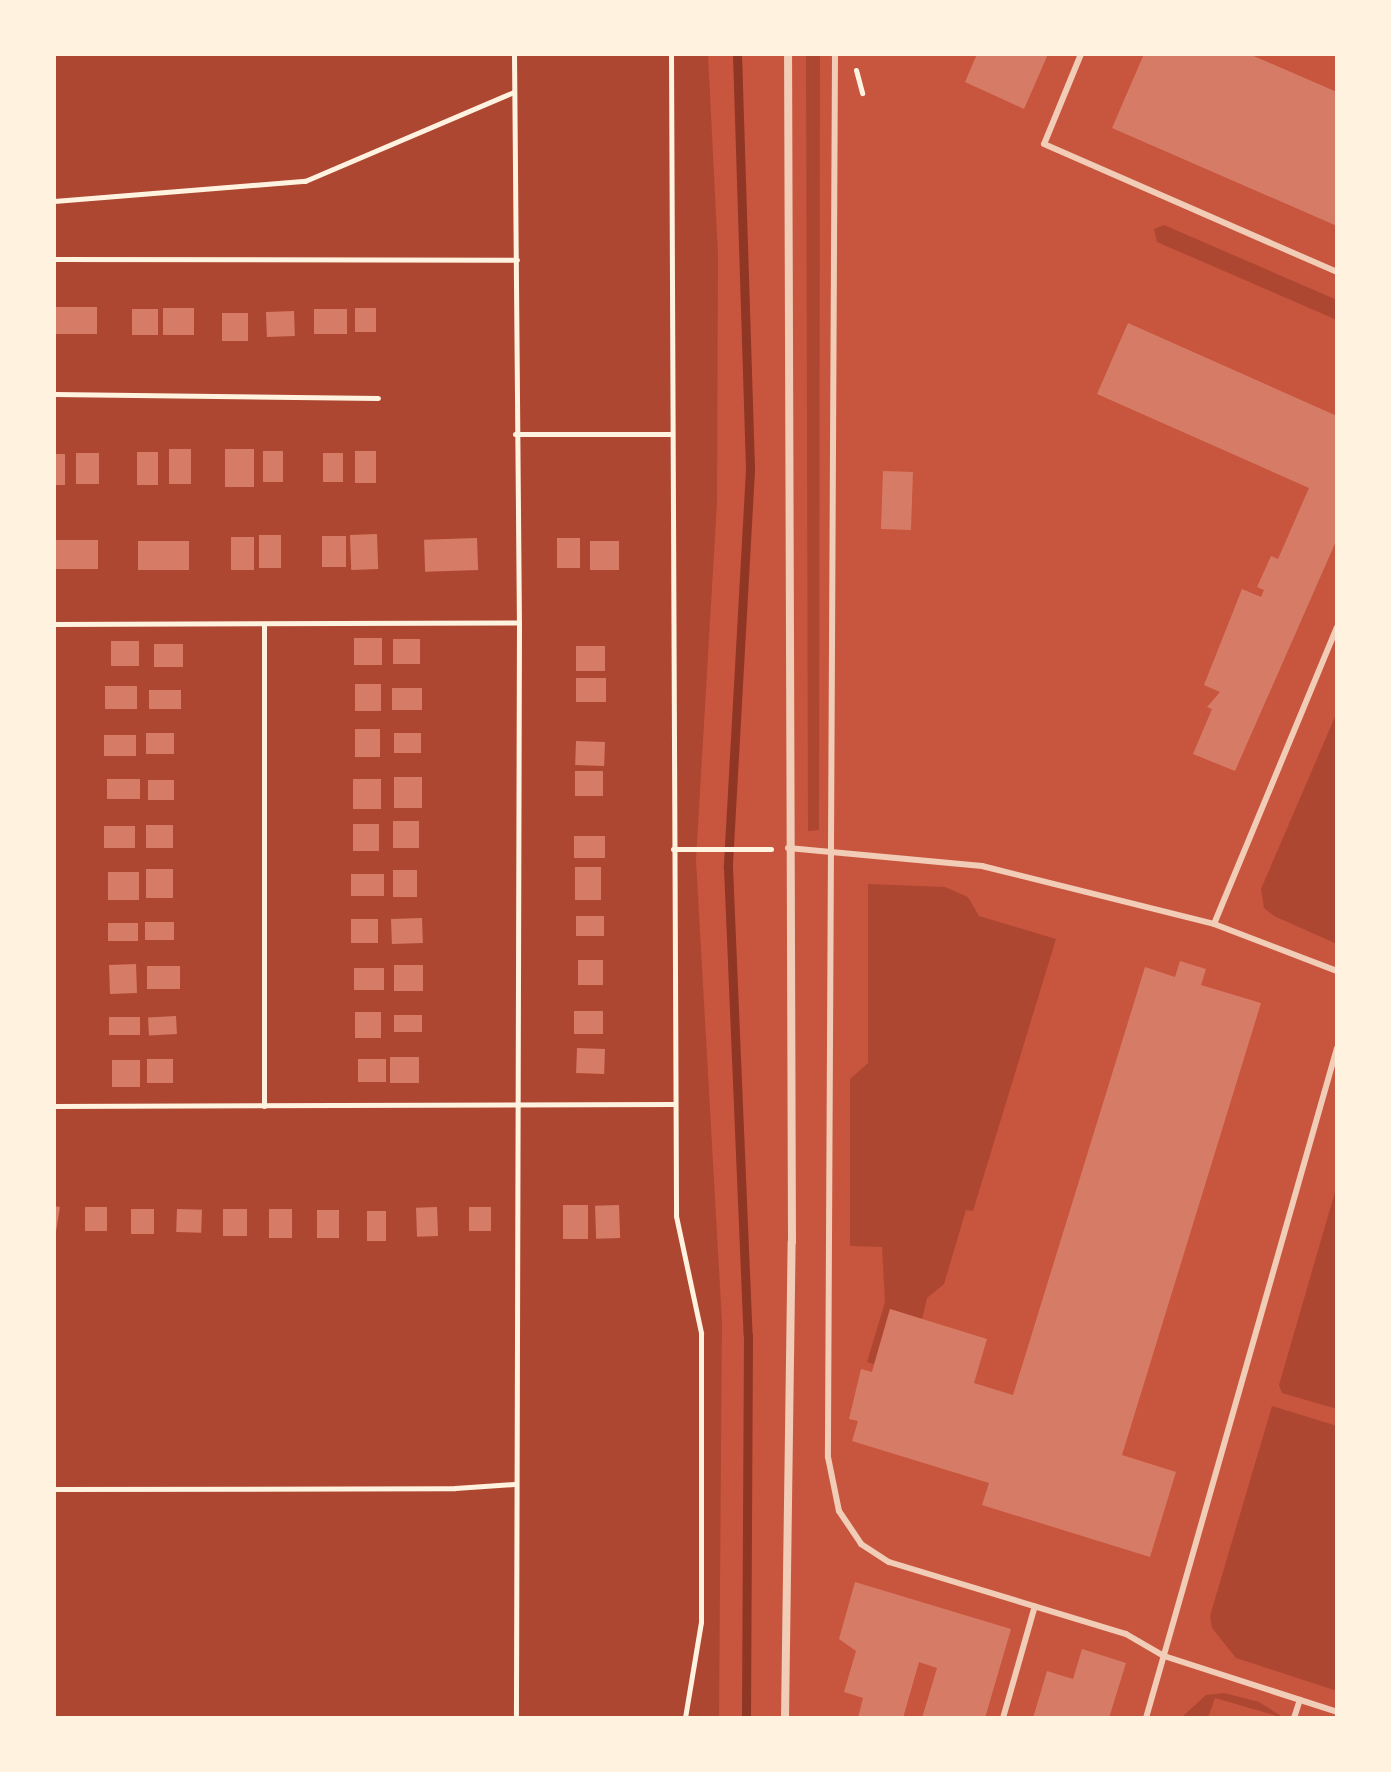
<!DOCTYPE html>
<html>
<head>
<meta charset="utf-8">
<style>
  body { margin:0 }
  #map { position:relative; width:1391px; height:1772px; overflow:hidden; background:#c8553d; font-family:"PT Sans",sans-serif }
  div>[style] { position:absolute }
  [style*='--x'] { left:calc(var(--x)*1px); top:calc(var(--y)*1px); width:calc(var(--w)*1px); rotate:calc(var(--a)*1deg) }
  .green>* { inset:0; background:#ae4732 }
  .stream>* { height:9px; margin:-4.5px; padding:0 4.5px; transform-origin:4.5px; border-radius:4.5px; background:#8f3625 }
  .building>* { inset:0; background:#d67c66; transform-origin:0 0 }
  .path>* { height:5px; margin:-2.5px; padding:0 2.5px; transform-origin:2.5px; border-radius:2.5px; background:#fff3e0 }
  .service>* { height:6px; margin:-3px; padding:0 3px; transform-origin:3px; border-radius:3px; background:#f1ccb7 }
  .minor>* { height:8px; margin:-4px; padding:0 4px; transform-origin:4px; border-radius:4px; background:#f1ccb7 }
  span { translate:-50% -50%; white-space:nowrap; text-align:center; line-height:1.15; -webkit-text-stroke:6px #fff3e0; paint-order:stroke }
  .frame { position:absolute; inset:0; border:56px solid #fff3e0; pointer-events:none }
</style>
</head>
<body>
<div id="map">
  <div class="green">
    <div style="clip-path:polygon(54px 54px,708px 54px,718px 254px,717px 503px,696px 860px,722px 1322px,719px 1718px,54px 1718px)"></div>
    <div style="clip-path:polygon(806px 54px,820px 54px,819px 830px,808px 831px)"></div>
    <div style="clip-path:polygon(1164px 225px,1337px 300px,1337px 320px,1157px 242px,1154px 229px)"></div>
    <div style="clip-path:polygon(1337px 712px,1337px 944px,1274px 916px,1264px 908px,1261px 889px)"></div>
    <div style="clip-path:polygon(868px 884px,945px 887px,968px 897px,979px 916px,1056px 939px,973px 1211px,966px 1210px,944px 1284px,927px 1298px,922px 1319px,890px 1309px,874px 1364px,867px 1362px,885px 1302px,882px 1247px,850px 1246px,850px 1079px,868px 1063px)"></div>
    <div style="clip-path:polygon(1337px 1185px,1337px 1409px,1282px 1393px,1279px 1385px)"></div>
    <div style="clip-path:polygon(1272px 1406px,1337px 1426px,1337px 1691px,1236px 1658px,1212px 1628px,1210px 1616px)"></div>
    <div style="clip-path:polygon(1224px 1693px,1259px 1702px,1284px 1718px,1215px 1698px,1208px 1718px,1181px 1718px,1206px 1695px)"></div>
  </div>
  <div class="stream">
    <div style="--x:737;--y:54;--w:416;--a:88.2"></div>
    <div style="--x:750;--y:470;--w:398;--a:93.2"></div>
    <div style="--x:728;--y:867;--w:468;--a:87.6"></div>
    <div style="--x:748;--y:1335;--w:383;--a:90.3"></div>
  </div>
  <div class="building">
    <div style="clip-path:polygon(977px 54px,1048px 54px,1024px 109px,965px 82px)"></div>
    <div style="clip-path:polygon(1144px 54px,1249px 54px,1337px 92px,1337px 226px,1112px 128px)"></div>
    <div style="left:54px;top:307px;width:43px;height:27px"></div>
    <div style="left:163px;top:308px;width:31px;height:27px"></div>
    <div style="left:355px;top:308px;width:21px;height:24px"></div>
    <div style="left:132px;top:309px;width:26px;height:26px"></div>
    <div style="left:314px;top:309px;width:33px;height:25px"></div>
    <div style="left:294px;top:311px;width:25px;height:28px;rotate:88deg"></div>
    <div style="left:248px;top:313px;width:28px;height:26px;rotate:90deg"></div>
    <div style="clip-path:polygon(1128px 323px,1337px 416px,1337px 539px,1235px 771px,1193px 754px,1212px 709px,1207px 707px,1220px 692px,1204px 685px,1242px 589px,1261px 597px,1264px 590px,1257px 587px,1271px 556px,1278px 559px,1309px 488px,1097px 394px)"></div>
    <div style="left:191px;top:449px;width:35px;height:22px;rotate:90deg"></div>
    <div style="left:225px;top:449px;width:29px;height:38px"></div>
    <div style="left:283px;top:451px;width:31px;height:20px;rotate:90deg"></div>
    <div style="left:355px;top:451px;width:21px;height:32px"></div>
    <div style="left:158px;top:452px;width:33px;height:21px;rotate:90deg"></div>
    <div style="left:76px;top:453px;width:23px;height:31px"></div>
    <div style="left:323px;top:453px;width:20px;height:29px"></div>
    <div style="left:54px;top:454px;width:11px;height:31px"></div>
    <div style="left:883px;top:471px;width:30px;height:58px;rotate:2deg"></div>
    <div style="left:377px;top:534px;width:35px;height:27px;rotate:88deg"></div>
    <div style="left:259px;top:535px;width:22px;height:33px"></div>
    <div style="left:322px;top:536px;width:24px;height:31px"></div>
    <div style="left:231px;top:537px;width:23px;height:33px"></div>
    <div style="left:477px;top:538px;width:32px;height:53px;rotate:88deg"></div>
    <div style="left:557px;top:538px;width:23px;height:30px"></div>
    <div style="left:54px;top:540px;width:44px;height:29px"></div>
    <div style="left:138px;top:541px;width:51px;height:29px"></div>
    <div style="left:590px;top:541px;width:29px;height:29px"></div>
    <div style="left:354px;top:638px;width:28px;height:27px"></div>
    <div style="left:420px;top:639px;width:25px;height:27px;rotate:90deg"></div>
    <div style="left:111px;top:641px;width:28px;height:25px"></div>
    <div style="left:154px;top:644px;width:29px;height:23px"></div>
    <div style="left:576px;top:646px;width:29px;height:25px"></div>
    <div style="left:576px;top:678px;width:30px;height:24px"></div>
    <div style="left:355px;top:684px;width:26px;height:27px"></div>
    <div style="left:105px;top:686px;width:32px;height:23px"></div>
    <div style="left:392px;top:688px;width:30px;height:22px"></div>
    <div style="left:181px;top:690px;width:19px;height:32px;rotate:90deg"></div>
    <div style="left:355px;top:729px;width:25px;height:28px"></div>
    <div style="left:146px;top:733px;width:28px;height:21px"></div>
    <div style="left:421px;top:733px;width:20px;height:27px;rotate:90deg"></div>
    <div style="left:104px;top:735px;width:32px;height:21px"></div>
    <div style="left:576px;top:741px;width:29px;height:24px;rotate:2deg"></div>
    <div style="left:575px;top:771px;width:28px;height:25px"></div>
    <div style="left:394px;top:777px;width:28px;height:31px"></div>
    <div style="left:140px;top:779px;width:20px;height:33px;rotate:90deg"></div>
    <div style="left:353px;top:779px;width:28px;height:30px"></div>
    <div style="left:148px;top:780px;width:26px;height:20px"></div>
    <div style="left:393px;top:821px;width:26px;height:27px"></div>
    <div style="left:353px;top:824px;width:26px;height:27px"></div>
    <div style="left:173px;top:825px;width:23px;height:27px;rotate:90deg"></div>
    <div style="left:104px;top:826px;width:31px;height:22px"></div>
    <div style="left:574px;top:836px;width:31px;height:22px"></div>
    <div style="left:575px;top:867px;width:26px;height:33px"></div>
    <div style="left:146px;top:869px;width:27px;height:29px"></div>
    <div style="left:393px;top:870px;width:24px;height:27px"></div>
    <div style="left:108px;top:872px;width:31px;height:28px"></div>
    <div style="left:351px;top:874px;width:33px;height:22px"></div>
    <div style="left:604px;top:916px;width:20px;height:28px;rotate:90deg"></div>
    <div style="left:422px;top:918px;width:25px;height:31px;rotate:88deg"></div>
    <div style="left:378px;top:919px;width:24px;height:27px;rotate:90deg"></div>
    <div style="left:174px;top:922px;width:18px;height:29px;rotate:90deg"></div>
    <div style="left:138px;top:923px;width:18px;height:30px;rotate:90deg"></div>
    <div style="left:578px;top:960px;width:25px;height:25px"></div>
    <div style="clip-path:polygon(1180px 961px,1206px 969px,1201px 985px,1261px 1003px,1122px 1455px,1176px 1472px,1150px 1557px,982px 1505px,989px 1483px,852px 1441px,858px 1421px,849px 1419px,861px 1369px,872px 1372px,890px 1309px,987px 1339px,974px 1383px,1013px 1395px,1145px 967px,1175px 977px)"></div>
    <div style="left:136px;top:964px;width:29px;height:27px;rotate:88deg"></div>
    <div style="left:394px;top:965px;width:29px;height:26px"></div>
    <div style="left:147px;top:966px;width:33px;height:23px"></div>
    <div style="left:354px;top:968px;width:30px;height:22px"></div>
    <div style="left:574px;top:1011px;width:29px;height:23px"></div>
    <div style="left:355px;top:1012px;width:26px;height:26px"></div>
    <div style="left:422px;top:1015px;width:17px;height:28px;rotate:90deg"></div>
    <div style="left:176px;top:1016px;width:18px;height:28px;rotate:87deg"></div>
    <div style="left:109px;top:1017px;width:31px;height:18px"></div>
    <div style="left:577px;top:1048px;width:28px;height:25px;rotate:2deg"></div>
    <div style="left:419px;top:1057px;width:26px;height:29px;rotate:90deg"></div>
    <div style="left:147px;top:1059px;width:26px;height:24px"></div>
    <div style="left:358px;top:1059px;width:28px;height:23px"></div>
    <div style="left:112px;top:1060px;width:28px;height:27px"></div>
    <div style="left:563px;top:1205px;width:25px;height:34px"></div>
    <div style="left:619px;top:1205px;width:33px;height:24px;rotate:88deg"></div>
    <div style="left:54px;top:1206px;width:6px;height:26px;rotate:9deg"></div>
    <div style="left:85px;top:1207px;width:22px;height:24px"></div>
    <div style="left:437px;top:1207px;width:29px;height:21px;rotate:88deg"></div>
    <div style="left:469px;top:1207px;width:22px;height:24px"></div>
    <div style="left:131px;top:1209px;width:23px;height:25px"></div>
    <div style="left:177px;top:1209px;width:25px;height:23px;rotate:2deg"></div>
    <div style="left:223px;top:1209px;width:24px;height:27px"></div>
    <div style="left:269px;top:1209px;width:23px;height:29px"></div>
    <div style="left:317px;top:1210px;width:22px;height:28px"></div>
    <div style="left:367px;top:1211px;width:19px;height:30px"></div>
    <div style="clip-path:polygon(855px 1582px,1011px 1629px,985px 1718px,922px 1718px,937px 1668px,919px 1662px,903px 1718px,858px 1718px,863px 1698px,844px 1692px,856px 1651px,839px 1639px)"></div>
    <div style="clip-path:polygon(1082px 1649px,1126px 1663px,1109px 1718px,1033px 1718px,1047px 1671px,1073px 1679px)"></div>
  </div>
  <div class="path">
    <div style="--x:514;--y:54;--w:568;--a:89.5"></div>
    <div style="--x:519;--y:622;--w:1096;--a:90.16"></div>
    <div style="--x:671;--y:54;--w:1162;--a:89.75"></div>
    <div style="--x:676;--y:1216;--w:120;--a:77.9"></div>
    <div style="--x:701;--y:1333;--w:289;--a:90"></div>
    <div style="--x:701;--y:1622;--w:97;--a:99.5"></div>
    <div style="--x:856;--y:70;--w:24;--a:75"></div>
    <div style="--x:54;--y:201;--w:252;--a:-4.6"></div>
    <div style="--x:305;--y:181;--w:227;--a:-23.1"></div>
    <div style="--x:54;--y:259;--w:463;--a:0.1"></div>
    <div style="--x:54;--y:394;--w:324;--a:0.7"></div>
    <div style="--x:515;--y:434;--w:156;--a:0"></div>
    <div style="--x:54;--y:624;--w:465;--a:-0.2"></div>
    <div style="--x:264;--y:625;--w:481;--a:90"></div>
    <div style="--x:673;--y:849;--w:98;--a:0"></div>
    <div style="--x:54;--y:1106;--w:620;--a:-0.18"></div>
    <div style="--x:54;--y:1489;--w:401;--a:-0.1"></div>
    <div style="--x:455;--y:1488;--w:59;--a:-3.9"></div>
  </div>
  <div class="service">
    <div style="--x:835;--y:54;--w:1403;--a:90.29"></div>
    <div style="--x:828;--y:1457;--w:55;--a:78.5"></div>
    <div style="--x:839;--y:1511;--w:40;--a:56"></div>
    <div style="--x:861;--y:1544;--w:33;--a:33"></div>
    <div style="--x:889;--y:1562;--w:248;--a:16.9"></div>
    <div style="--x:1126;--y:1634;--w:44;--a:30.1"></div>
    <div style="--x:1164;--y:1656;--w:182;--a:17.9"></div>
    <div style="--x:1081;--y:54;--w:97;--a:112.3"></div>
    <div style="--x:1044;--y:144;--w:320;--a:23.6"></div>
    <div style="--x:788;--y:848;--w:195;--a:5.3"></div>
    <div style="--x:982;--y:866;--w:239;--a:14"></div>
    <div style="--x:1214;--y:924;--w:132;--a:20.9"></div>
    <div style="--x:1214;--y:924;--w:321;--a:-67.5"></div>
    <div style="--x:1003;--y:1718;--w:116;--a:-74.1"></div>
    <div style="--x:1146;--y:1718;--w:697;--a:-74.09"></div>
    <div style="--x:1294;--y:1718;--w:19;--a:-72"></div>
  </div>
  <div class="minor">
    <div style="--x:785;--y:1718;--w:476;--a:-89.2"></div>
    <div style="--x:792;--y:1242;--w:1188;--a:-90.19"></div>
  </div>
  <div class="frame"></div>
</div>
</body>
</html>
